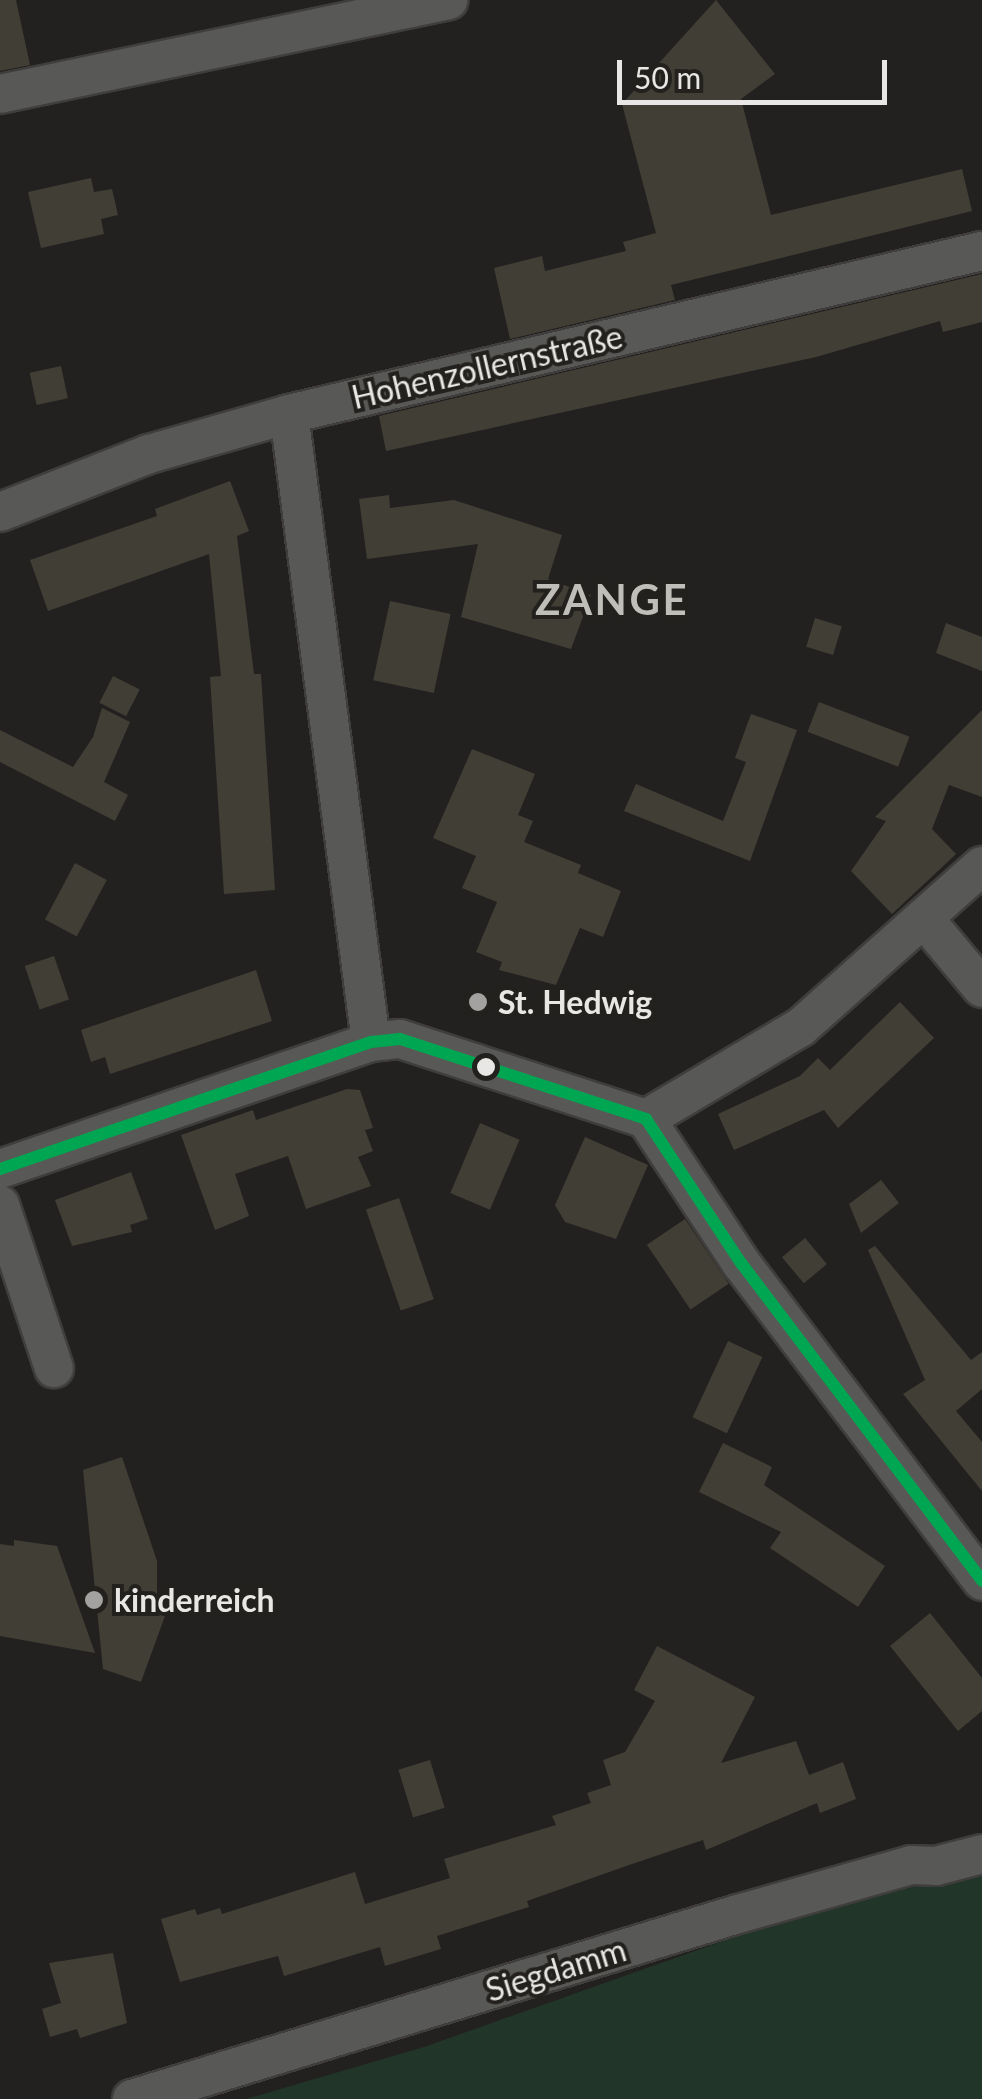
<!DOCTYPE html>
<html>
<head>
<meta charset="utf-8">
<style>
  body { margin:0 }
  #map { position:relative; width:982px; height:2099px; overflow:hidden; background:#22211f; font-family:Lato,sans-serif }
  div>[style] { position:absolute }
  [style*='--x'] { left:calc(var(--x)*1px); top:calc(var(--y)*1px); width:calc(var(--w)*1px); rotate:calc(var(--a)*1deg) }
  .green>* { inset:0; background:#223529 }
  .building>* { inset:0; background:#413e35; transform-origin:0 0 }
  .roads { filter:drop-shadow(2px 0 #3f3e3d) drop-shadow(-2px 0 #3f3e3d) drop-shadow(0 2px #3f3e3d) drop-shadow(0 -2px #3f3e3d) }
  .minor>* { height:38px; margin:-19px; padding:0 19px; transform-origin:19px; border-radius:19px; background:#585856 }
  .bus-1>* { height:12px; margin:-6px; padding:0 6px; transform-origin:6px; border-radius:6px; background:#00a651 }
  .dots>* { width:28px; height:28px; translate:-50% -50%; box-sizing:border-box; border:5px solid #23211e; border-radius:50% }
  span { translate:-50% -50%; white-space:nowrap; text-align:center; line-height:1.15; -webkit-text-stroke:8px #23211e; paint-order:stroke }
  .street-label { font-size:32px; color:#e8e7e5 }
  .poi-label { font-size:32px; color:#e8e7e5; font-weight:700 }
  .left { translate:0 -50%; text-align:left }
  .district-label { font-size:42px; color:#c0beb9; font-weight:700; letter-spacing:2.5px }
  .scale { position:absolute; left:617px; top:60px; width:270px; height:45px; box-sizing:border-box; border:5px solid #e8e7e5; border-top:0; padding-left:12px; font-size:30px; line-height:35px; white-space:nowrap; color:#e8e7e5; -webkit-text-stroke:8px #23211e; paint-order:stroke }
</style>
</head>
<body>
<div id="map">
  <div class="green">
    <div style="clip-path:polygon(982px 1870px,982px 2099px,246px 2099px,424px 2047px,794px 1916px)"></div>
  </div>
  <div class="building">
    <div style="clip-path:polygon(0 0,16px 0,30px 65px,0 71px)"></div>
    <div style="clip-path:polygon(716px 0,775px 74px,741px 99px,771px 215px,962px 169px,972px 211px,671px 285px,675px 300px,510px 339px,494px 268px,542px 256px,545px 271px,626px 251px,623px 242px,656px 233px,622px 104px)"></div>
    <div style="clip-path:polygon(91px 178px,94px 192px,112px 189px,118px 215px,101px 219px,104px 234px,41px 248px,28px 192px)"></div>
    <div style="clip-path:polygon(982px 274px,982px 322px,943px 332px,940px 321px,816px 357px,386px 451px,379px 416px)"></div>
    <div style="left:61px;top:366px;width:33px;height:32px;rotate:78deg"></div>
    <div style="clip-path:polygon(230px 481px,249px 531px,237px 536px,254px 674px,261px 674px,275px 890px,224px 894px,210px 677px,221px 676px,209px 554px,48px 611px,30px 560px,157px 516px,155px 509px)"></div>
    <div style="clip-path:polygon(389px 495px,390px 508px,454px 500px,562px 535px,548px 579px,591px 595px,571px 649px,461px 617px,478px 544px,367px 559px,359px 499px)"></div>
    <div style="left:390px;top:601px;width:62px;height:81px;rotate:12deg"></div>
    <div style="left:815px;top:618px;width:28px;height:30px;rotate:17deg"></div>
    <div style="clip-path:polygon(946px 623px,982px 637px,982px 671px,936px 653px)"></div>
    <div style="left:113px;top:676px;width:30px;height:30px;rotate:27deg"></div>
    <div style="left:819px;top:702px;width:97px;height:32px;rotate:21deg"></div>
    <div style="clip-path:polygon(102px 708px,130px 722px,104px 782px,128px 795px,115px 821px,0 762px,0 730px,73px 767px,93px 737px)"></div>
    <div style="clip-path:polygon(982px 710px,982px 797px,949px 785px,932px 829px,956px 854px,892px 914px,851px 871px,886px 821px,875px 817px)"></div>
    <div style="clip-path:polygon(751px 714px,797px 730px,750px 861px,624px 811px,636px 784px,723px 821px,746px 762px,735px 758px)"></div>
    <div style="clip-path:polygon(472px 749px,535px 774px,518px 815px,533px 821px,524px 842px,581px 865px,578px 873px,621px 891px,603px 937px,580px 928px,556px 985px,499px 970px,502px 962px,476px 952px,497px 902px,462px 888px,476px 856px,433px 838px)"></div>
    <div style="left:75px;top:863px;width:36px;height:64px;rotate:28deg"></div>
    <div style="left:54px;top:956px;width:46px;height:31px;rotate:71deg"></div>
    <div style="clip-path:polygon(256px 970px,272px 1021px,110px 1074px,105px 1057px,91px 1062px,81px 1030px)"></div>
    <div style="clip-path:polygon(900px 1002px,934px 1038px,838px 1128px,824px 1110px,734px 1150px,718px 1114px,800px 1076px,818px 1058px,830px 1070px)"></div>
    <div style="clip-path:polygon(347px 1089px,360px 1090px,373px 1128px,365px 1130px,373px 1151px,358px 1157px,371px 1186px,306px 1209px,288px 1156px,235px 1174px,249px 1216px,215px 1230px,181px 1135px,253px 1110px,256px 1120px)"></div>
    <div style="left:480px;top:1123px;width:43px;height:76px;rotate:23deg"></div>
    <div style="clip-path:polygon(585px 1137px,648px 1165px,616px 1239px,565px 1222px,555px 1205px)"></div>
    <div style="clip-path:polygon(131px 1172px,148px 1219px,130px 1225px,132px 1232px,72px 1246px,55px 1200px)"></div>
    <div style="clip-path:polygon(881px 1180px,899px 1203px,861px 1233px,849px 1204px)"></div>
    <div style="left:399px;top:1198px;width:107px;height:35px;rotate:71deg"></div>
    <div style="left:685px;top:1219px;width:78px;height:46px;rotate:56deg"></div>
    <div style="left:805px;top:1238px;width:34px;height:30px;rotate:50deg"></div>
    <div style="clip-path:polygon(875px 1246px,971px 1360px,982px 1352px,982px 1389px,956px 1411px,982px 1442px,982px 1491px,903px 1394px,925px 1380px,868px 1250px)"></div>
    <div style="left:728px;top:1341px;width:38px;height:84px;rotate:25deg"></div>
    <div style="clip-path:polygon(723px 1443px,772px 1467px,764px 1485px,885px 1566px,858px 1607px,770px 1548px,781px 1532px,699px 1492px)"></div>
    <div style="clip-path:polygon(122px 1457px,157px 1561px,157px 1597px,170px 1602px,141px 1682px,103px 1669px,83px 1470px)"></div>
    <div style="clip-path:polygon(14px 1540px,57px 1546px,95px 1653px,0 1636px,0 1544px,14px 1546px)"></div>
    <div style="clip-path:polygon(930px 1613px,982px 1678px,982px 1711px,958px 1731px,890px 1646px)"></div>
    <div style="clip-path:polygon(657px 1646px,755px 1697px,721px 1763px,796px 1741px,809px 1775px,843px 1762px,856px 1799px,820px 1813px,817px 1803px,706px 1850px,703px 1840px,632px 1864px,527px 1901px,529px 1907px,437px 1936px,441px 1949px,385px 1966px,380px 1947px,284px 1976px,278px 1956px,180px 1982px,161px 1919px,195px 1909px,197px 1915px,220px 1908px,222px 1914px,355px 1872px,365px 1904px,450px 1878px,444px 1859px,556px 1825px,552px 1816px,591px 1803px,587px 1793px,611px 1785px,603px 1760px,625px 1752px,655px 1701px,634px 1690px)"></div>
    <div style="left:430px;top:1760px;width:50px;height:33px;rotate:73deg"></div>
    <div style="clip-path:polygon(113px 1953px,127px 2023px,80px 2038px,77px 2029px,50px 2037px,42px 2009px,61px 2003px,49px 1963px)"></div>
  </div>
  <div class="roads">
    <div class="minor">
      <div style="--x:0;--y:94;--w:458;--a:-11.8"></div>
      <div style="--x:289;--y:414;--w:633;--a:82.56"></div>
      <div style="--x:0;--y:512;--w:160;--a:-21.3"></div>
      <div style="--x:149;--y:454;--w:146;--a:-15.9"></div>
      <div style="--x:289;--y:414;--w:712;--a:-13.24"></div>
      <div style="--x:926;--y:921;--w:87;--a:50.1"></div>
      <div style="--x:646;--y:1119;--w:173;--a:56.6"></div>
      <div style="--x:741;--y:1263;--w:399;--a:52.8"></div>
      <div style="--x:0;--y:1169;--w:392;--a:-18.9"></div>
      <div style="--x:371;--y:1042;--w:29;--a:-6"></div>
      <div style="--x:400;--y:1039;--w:259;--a:18"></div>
      <div style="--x:646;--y:1119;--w:180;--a:-30.7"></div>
      <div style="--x:801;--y:1027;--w:242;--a:-41.7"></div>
      <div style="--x:0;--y:1205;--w:172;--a:71.7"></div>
      <div style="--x:132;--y:2099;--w:634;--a:-16.98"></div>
      <div style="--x:738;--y:1914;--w:180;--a:-15.8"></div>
      <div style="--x:911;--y:1865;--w:25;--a:2"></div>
      <div style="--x:936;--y:1866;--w:48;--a:-14.6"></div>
    </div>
  </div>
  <div class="bus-1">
    <div style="--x:646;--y:1119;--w:173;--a:56.6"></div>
    <div style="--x:741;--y:1263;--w:399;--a:52.8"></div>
    <div style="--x:0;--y:1169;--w:392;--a:-18.9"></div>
    <div style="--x:371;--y:1042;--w:29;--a:-6"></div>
    <div style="--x:400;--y:1039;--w:259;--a:18"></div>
  </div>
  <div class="dots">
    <div style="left:478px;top:1002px;background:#a3a2a0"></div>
    <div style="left:486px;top:1067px;background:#e8e7e5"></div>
    <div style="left:94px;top:1600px;background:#a3a2a0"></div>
  </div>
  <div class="street-label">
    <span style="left:487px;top:367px;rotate:-13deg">Hohenzollernstraße</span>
    <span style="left:556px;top:1970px;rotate:-17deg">Siegdamm</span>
  </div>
  <div class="poi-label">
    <span class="left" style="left:498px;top:1002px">St. Hedwig</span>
    <span class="left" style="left:114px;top:1600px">kinderreich</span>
  </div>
  <div class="district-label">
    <span style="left:612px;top:599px">ZANGE</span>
  </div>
  <div class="scale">50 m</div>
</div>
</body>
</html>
